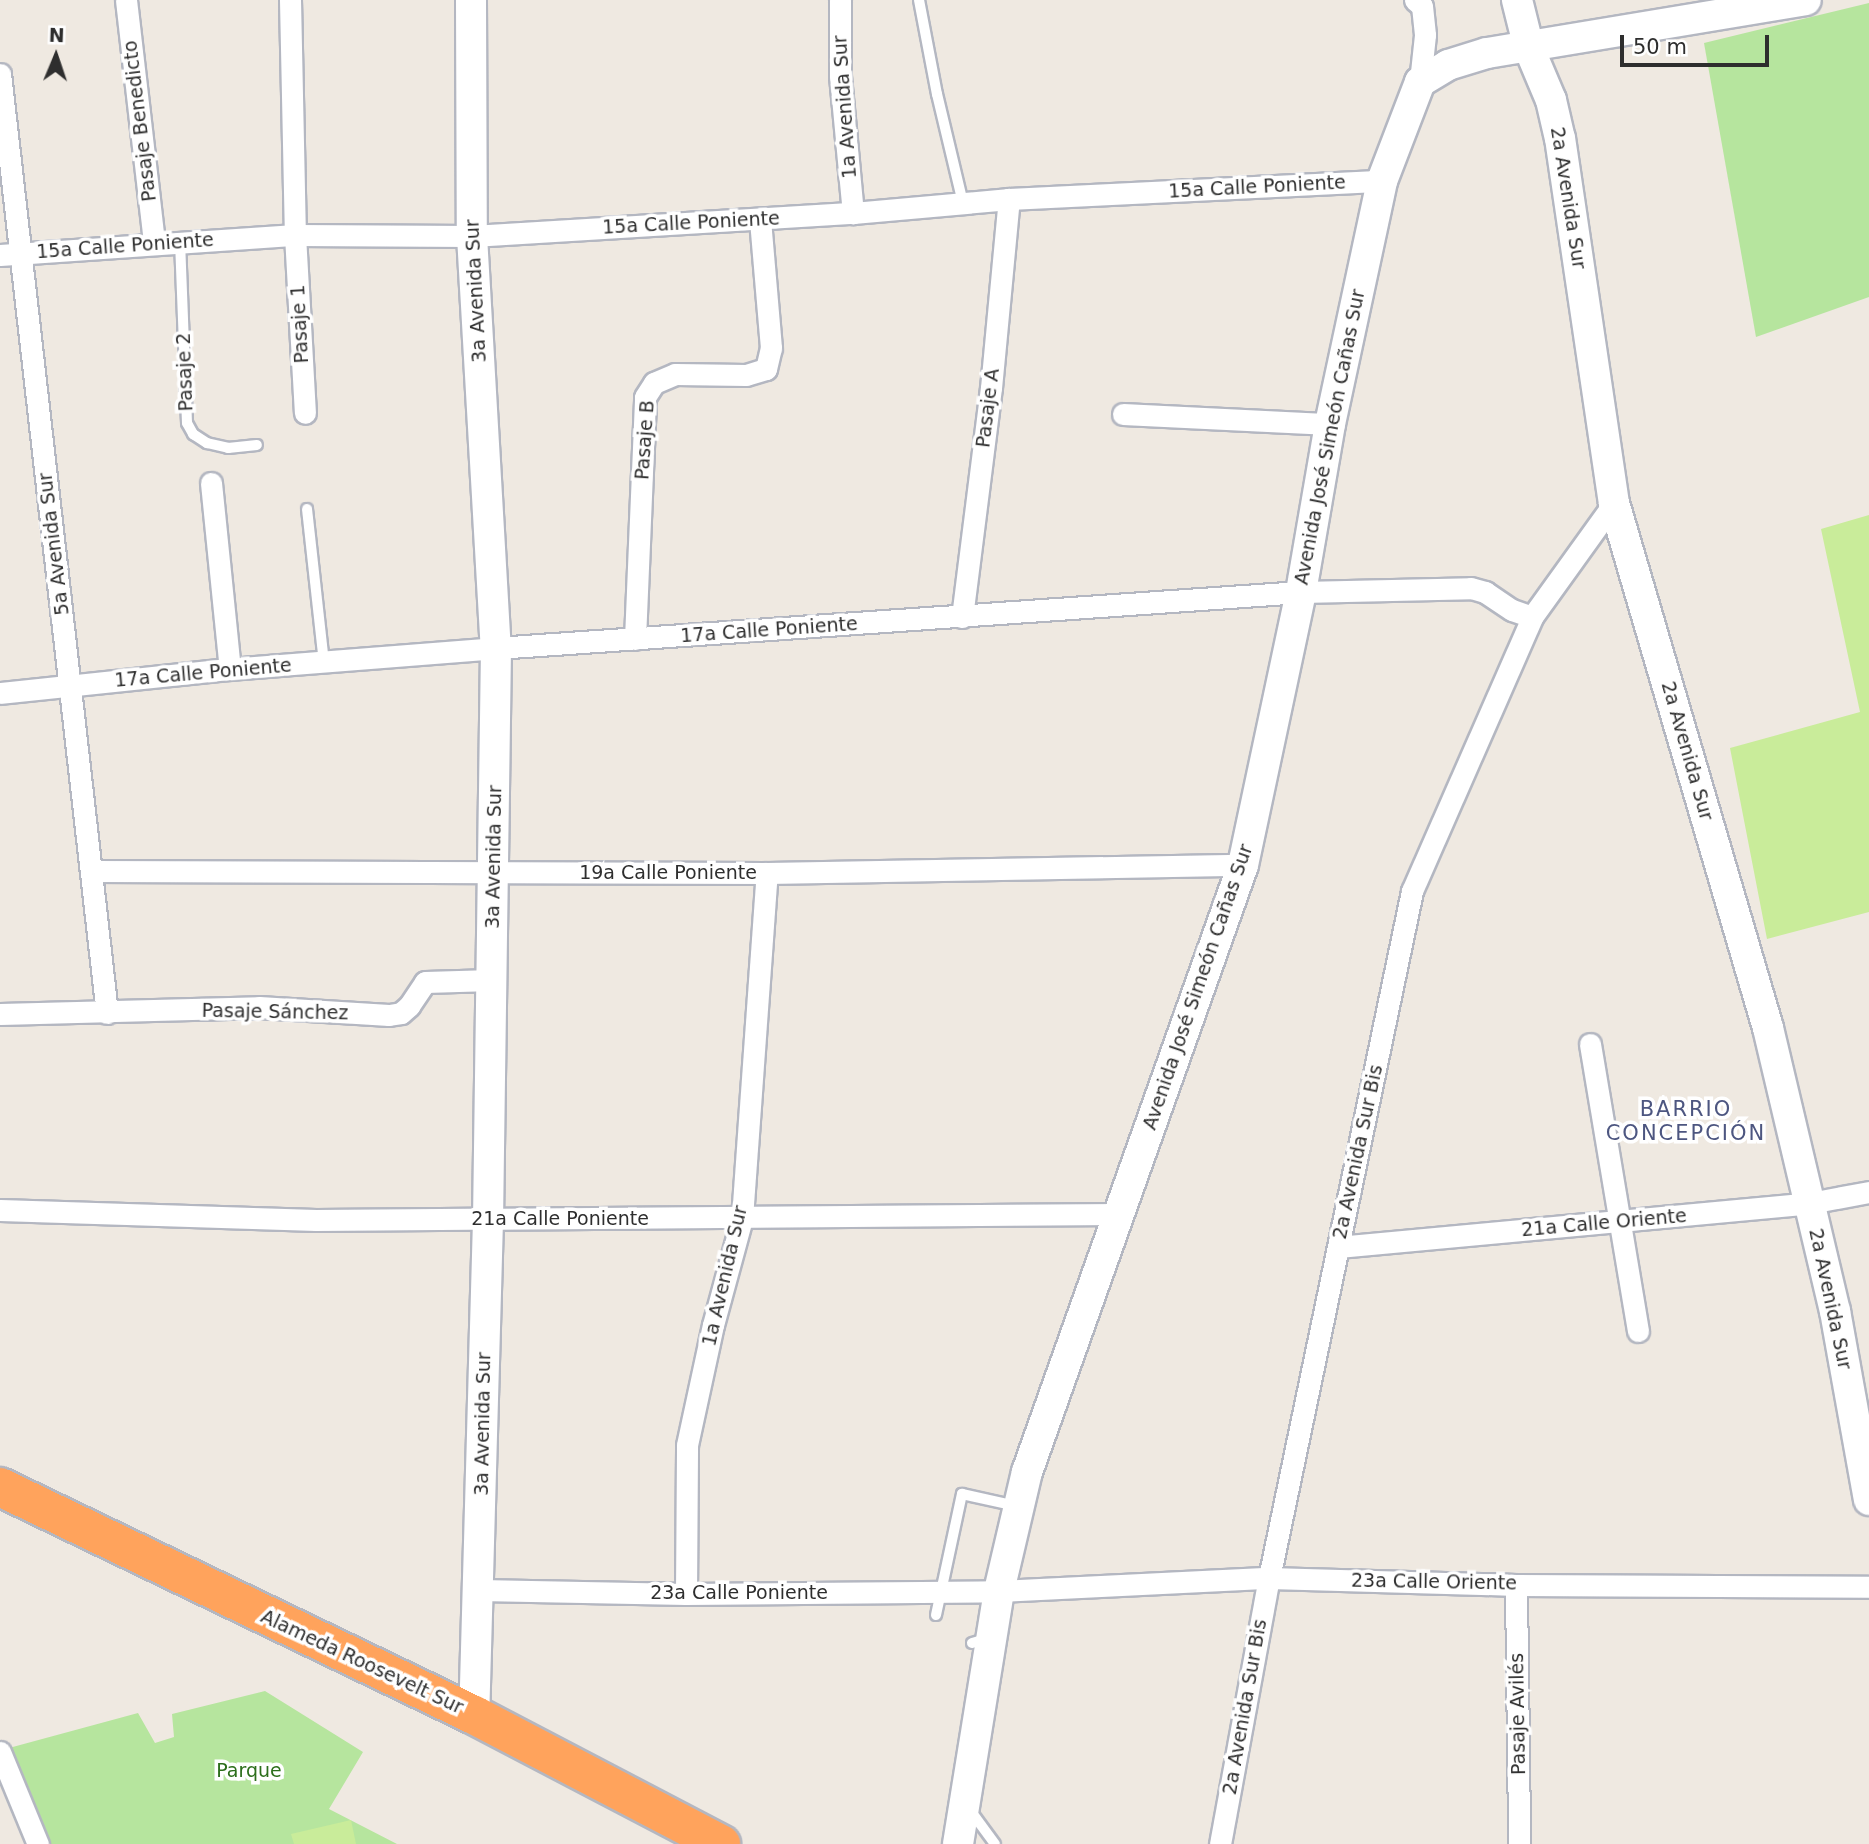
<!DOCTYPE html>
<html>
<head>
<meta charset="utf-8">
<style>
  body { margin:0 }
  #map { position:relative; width:1869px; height:1844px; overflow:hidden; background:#efe9e1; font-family:"DejaVu Sans",sans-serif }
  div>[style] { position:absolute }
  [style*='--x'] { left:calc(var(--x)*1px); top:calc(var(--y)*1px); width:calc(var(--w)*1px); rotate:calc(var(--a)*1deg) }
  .green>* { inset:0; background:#b6e59e }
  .pitch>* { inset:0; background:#c9ec9a }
  .roads { filter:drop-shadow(2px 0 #b4b7c1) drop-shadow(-2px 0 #b4b7c1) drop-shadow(0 2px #b4b7c1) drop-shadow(0 -2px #b4b7c1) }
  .lane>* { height:10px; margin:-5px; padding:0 5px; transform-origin:5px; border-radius:5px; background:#fff }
  .street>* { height:21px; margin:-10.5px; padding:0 10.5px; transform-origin:10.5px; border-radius:10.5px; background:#fff }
  .secondary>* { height:30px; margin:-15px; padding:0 15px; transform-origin:15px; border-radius:15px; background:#fff }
  .highway>* { height:38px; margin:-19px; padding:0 19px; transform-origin:19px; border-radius:19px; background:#ffa35c }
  span { translate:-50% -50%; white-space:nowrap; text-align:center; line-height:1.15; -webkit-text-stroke:7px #fff; paint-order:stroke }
  .street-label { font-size:19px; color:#2e2e2e }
  .park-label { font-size:19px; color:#2c6e1b }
  .neighbourhood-label { font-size:21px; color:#4d5680; letter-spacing:2px }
  .north { position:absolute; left:21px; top:21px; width:70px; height:70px; -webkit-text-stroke:5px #fff; paint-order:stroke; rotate:2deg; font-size:19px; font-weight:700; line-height:28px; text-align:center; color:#2e2e2e }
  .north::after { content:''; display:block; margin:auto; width:24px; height:32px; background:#2e2e2e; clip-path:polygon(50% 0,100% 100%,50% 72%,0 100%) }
  .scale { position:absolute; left:1620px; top:35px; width:149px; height:32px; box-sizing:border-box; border:4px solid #2e2e2e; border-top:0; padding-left:9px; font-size:21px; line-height:24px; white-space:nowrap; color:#2e2e2e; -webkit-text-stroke:5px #fff; paint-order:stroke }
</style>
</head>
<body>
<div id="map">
  <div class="green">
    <div style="clip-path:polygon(1869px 3px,1869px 297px,1756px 337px,1704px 43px)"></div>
    <div style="clip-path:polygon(265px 1691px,363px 1752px,329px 1809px,397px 1844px,43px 1844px,9px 1748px,138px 1713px,155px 1743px,174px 1737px,172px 1714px)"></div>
  </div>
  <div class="pitch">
    <div style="clip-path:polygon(1869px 515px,1869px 912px,1767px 939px,1730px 748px,1860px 712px,1821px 529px)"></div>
    <div style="clip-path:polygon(351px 1820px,356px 1844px,294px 1844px,291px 1834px)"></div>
  </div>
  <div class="roads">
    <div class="lane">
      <div style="--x:919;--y:0;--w:96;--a:79.2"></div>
      <div style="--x:937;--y:94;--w:112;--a:76.6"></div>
      <div style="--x:180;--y:241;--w:182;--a:87.8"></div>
      <div style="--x:187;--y:423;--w:13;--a:61"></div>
      <div style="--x:193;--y:434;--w:17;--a:33"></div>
      <div style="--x:207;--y:443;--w:22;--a:13"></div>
      <div style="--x:228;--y:448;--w:29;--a:-6"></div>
      <div style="--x:307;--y:509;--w:154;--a:83.7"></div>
      <div style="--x:936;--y:1615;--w:124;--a:-77.9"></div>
      <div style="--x:962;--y:1494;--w:55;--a:12.5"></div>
      <div style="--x:972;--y:1643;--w:18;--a:-16"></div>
      <div style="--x:970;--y:1810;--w:42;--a:53.7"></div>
    </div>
    <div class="street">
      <div style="--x:126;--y:0;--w:244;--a:83.4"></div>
      <div style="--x:290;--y:0;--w:235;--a:88.8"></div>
      <div style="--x:295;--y:235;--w:178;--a:86.8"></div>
      <div style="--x:840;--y:0;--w:76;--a:90"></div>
      <div style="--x:840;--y:76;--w:138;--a:84.6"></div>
      <div style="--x:1415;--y:0;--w:9;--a:41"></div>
      <div style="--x:1422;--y:6;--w:29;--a:84"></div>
      <div style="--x:1425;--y:35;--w:47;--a:96.1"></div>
      <div style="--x:0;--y:74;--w:945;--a:83.5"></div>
      <div style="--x:0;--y:255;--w:296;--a:-3.9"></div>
      <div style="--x:295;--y:235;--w:177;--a:0.3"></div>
      <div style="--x:472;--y:236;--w:382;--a:-3.5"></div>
      <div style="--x:853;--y:213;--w:157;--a:-5.1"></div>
      <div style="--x:1009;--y:199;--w:373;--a:-2.8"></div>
      <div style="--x:1123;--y:414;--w:207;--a:2.8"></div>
      <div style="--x:211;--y:483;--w:187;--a:84.2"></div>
      <div style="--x:962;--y:617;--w:231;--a:-82.8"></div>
      <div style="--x:991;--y:388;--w:190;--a:-84.6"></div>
      <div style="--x:635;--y:639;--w:242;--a:-87.6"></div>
      <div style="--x:645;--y:397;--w:17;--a:-57"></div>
      <div style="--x:654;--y:383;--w:23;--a:-23"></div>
      <div style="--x:675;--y:374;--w:71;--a:0.8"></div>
      <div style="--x:746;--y:375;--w:21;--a:-17"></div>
      <div style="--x:766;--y:369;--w:22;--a:-77"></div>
      <div style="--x:771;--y:348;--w:129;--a:-94.9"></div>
      <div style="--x:0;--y:693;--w:231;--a:-6"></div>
      <div style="--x:230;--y:669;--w:267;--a:-4.5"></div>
      <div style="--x:496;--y:648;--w:807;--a:-3.98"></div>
      <div style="--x:1301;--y:592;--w:170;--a:-1.3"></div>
      <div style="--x:1471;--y:588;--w:15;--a:16"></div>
      <div style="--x:1485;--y:592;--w:32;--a:34"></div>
      <div style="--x:1512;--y:610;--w:21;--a:19"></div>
      <div style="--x:93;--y:871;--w:674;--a:0.17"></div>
      <div style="--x:767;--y:873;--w:476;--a:-1"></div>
      <div style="--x:0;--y:1014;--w:259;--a:-1.5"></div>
      <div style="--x:259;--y:1007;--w:130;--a:3.5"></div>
      <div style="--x:389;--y:1015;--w:12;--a:-9"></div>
      <div style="--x:401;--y:1013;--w:11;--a:-41"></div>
      <div style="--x:409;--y:1006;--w:29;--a:-56"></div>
      <div style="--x:425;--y:982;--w:67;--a:-1.7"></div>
      <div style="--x:1590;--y:1044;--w:291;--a:80.5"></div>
      <div style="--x:0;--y:1210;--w:316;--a:1.8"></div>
      <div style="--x:316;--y:1220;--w:804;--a:-0.43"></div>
      <div style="--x:1338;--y:1247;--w:474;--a:-5.3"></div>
      <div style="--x:1810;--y:1203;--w:60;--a:-10.6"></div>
      <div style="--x:1516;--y:1585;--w:259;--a:89.3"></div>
      <div style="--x:479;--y:1590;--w:207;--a:1.1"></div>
      <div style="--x:686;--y:1594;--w:313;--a:-0.5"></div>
      <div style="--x:999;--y:1591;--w:270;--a:-2.8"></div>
      <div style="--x:1269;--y:1578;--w:247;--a:1.6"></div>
      <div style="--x:1516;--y:1585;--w:353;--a:0.3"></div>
      <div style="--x:686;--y:1594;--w:149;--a:-89.6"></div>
      <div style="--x:687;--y:1445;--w:123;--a:-77.8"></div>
      <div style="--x:713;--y:1325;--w:111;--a:-74.8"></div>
      <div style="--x:742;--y:1218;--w:346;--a:-85.9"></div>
      <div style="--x:0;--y:1752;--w:100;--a:67.6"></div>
      <div style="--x:1220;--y:1844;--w:270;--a:-79.6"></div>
      <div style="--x:1269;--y:1578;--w:702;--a:-78.24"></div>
      <div style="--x:1412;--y:891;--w:299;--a:-66.3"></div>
      <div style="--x:1532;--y:617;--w:140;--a:-54.3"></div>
    </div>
    <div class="secondary">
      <div style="--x:471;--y:0;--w:236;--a:89.8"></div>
      <div style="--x:472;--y:236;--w:413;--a:86.7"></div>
      <div style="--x:496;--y:648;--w:572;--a:90.8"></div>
      <div style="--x:488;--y:1220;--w:495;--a:91.6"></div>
      <div style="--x:1517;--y:0;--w:49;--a:76"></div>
      <div style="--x:1529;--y:48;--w:56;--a:67.1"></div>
      <div style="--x:1551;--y:100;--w:39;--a:77"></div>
      <div style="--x:1560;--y:138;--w:369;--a:81.6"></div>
      <div style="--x:1614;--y:503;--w:547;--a:73.65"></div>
      <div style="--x:1768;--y:1028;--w:291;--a:76.7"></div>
      <div style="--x:1835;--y:1311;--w:192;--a:79.8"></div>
      <div style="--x:958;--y:1844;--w:256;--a:-80.8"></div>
      <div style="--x:999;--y:1591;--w:122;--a:-76.8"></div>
      <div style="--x:1027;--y:1472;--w:644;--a:-70.41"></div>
      <div style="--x:1243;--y:865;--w:279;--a:-78"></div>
      <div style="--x:1301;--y:592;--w:170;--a:-80.2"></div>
      <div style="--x:1330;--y:424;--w:249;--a:-77.9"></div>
      <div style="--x:1382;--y:181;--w:106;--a:-69"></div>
      <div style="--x:1420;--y:82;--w:33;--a:-31"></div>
      <div style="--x:1448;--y:65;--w:41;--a:-17.1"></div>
      <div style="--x:1487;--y:53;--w:323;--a:-9.4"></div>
    </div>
    <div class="highway">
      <div style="--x:0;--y:1487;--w:526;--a:25.69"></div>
      <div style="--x:474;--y:1715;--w:279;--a:27.6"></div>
    </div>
  </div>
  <div class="street-label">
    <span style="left:845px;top:107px;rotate:-94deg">1a Avenida Sur</span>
    <span style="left:140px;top:121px;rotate:-97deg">Pasaje Benedicto</span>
    <span style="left:1257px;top:187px;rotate:-3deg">15a Calle Poniente</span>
    <span style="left:1568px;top:198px;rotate:81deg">2a Avenida Sur</span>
    <span style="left:691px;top:223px;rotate:-3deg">15a Calle Poniente</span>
    <span style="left:125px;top:246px;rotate:-4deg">15a Calle Poniente</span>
    <span style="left:476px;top:291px;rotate:-93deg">3a Avenida Sur</span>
    <span style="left:300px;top:324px;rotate:-93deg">Pasaje 1</span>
    <span style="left:185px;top:372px;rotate:-92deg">Pasaje 2</span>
    <span style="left:988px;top:408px;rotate:-83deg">Pasaje A</span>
    <span style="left:1330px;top:437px;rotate:-79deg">Avenida José Simeón Cañas Sur</span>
    <span style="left:645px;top:440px;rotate:-86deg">Pasaje B</span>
    <span style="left:54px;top:544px;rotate:-97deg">5a Avenida Sur</span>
    <span style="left:769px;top:630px;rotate:-4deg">17a Calle Poniente</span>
    <span style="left:203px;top:673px;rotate:-5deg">17a Calle Poniente</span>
    <span style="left:1687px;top:751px;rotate:74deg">2a Avenida Sur</span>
    <span style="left:494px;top:857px;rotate:-89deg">3a Avenida Sur</span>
    <span style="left:668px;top:873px">19a Calle Poniente</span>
    <span style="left:1198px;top:987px;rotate:-71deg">Avenida José Simeón Cañas Sur</span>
    <span style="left:275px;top:1012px;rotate:1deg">Pasaje Sánchez</span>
    <span style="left:1358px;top:1152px;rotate:-78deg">2a Avenida Sur Bis</span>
    <span style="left:560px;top:1219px">21a Calle Poniente</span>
    <span style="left:1604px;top:1223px;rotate:-5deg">21a Calle Oriente</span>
    <span style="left:725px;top:1276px;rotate:-77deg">1a Avenida Sur</span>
    <span style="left:1830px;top:1299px;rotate:78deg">2a Avenida Sur</span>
    <span style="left:483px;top:1424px;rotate:-89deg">3a Avenida Sur</span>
    <span style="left:1434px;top:1582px;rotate:1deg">23a Calle Oriente</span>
    <span style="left:739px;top:1593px">23a Calle Poniente</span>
    <span style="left:362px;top:1662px;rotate:25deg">Alameda Roosevelt Sur</span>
    <span style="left:1245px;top:1707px;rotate:-80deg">2a Avenida Sur Bis</span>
    <span style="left:1518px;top:1714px;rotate:-91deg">Pasaje Avilés</span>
  </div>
  <div class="park-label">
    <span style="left:249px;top:1771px">Parque</span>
  </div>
  <div class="neighbourhood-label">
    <span style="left:1686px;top:1121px">BARRIO<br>CONCEPCIÓN</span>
  </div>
  <div class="north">N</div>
  <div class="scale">50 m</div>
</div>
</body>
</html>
